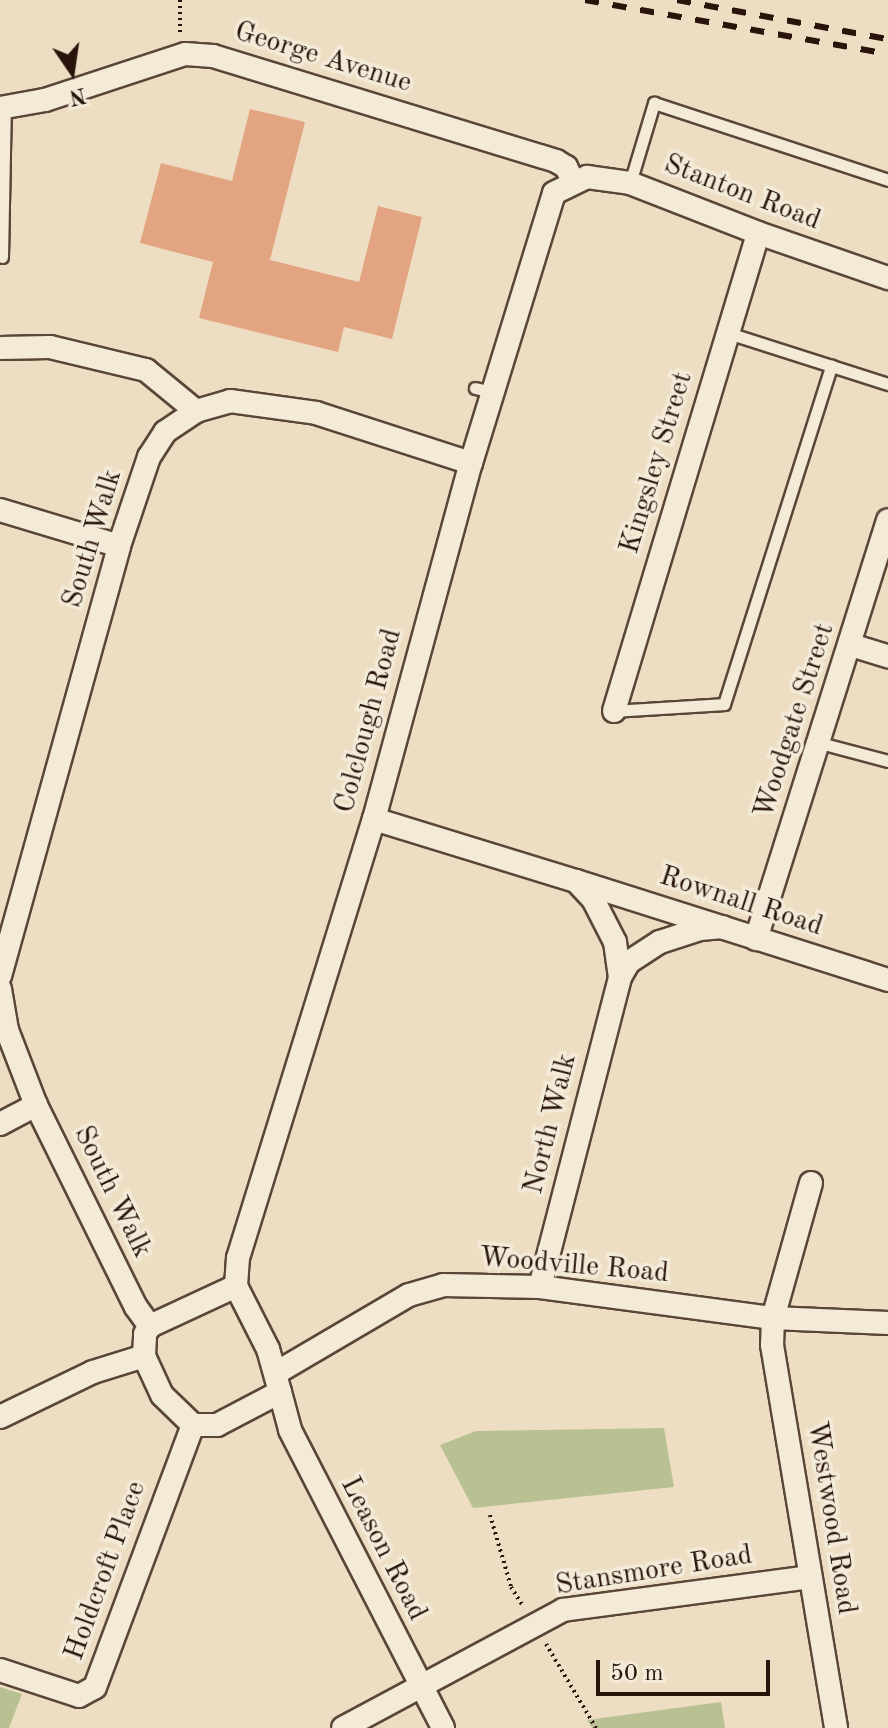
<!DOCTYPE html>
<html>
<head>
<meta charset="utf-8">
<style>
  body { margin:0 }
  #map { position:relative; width:888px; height:1728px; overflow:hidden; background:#eddec3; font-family:"Old Standard TT",serif }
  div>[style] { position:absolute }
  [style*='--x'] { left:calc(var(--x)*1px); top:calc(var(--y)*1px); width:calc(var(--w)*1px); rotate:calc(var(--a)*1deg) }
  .green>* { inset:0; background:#b9c193 }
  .building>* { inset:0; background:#e3a481 }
  .path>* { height:4px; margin-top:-2px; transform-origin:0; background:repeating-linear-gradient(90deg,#29140b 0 2px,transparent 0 6px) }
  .roads { filter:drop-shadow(2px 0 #5a4639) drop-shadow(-2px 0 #5a4639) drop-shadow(0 2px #5a4639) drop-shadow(0 -2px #5a4639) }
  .lane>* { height:11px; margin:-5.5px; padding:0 5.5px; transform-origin:5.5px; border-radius:5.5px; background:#f3ead8 }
  .street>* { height:22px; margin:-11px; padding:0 11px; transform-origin:11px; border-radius:11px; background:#f3ead8 }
  .rail>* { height:6px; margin-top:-3px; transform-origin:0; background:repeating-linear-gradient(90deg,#29140b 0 14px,transparent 0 28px) }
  span { translate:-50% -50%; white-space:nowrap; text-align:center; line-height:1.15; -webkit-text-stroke:7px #f3ead8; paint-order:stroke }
  .street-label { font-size:28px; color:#29140b }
  .north { position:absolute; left:32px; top:32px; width:80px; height:80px; -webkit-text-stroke:6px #f3ead8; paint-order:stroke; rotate:167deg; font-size:22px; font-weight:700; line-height:32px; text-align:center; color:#29140b }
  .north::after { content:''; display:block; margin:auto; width:28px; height:36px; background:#29140b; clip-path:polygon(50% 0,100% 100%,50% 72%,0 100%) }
  .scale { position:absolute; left:596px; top:1660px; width:174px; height:36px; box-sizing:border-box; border:4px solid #29140b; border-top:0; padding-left:10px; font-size:24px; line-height:28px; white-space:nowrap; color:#29140b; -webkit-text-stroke:6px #f3ead8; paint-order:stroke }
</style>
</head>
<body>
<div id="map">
  <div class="green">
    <div style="clip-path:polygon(664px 1428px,674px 1487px,473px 1508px,440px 1445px,476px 1431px)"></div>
    <div style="clip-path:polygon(0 1687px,22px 1694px,9px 1728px,0 1728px)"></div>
    <div style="clip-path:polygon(721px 1702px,725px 1728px,592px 1728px,587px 1720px)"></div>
  </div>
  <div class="building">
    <div style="clip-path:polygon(250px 109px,305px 122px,270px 260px,359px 282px,378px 206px,422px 217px,392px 339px,344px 327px,338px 352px,199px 318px,213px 262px,140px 243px,161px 163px,232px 181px)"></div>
  </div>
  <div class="path">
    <div style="--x:180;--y:0;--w:32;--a:90"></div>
    <div style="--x:490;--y:1515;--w:75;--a:73.7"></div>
    <div style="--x:511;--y:1587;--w:22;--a:58"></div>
    <div style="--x:546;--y:1644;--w:98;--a:59.2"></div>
  </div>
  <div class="roads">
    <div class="lane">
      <div style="--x:630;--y:183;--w:84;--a:-73.3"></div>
      <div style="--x:654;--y:103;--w:246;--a:18.2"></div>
      <div style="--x:2;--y:257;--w:150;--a:-88.9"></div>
      <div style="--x:728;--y:333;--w:168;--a:17.7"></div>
      <div style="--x:475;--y:388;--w:18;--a:13"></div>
      <div style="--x:614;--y:711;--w:110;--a:-3.6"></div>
      <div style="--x:724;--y:704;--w:355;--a:-72.4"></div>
      <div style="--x:820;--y:743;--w:70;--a:14.8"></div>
    </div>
    <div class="street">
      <div style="--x:0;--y:108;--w:46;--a:-10.1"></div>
      <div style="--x:45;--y:100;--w:147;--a:-18.2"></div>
      <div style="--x:185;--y:54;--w:28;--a:4"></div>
      <div style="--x:213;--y:56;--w:359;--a:17"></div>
      <div style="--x:556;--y:161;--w:12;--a:31"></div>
      <div style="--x:566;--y:167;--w:16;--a:63"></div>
      <div style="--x:0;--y:348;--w:50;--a:-1.1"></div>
      <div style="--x:50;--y:347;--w:99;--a:13.5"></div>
      <div style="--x:146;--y:370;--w:65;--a:39.4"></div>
      <div style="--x:0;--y:510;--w:124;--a:16.8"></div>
      <div style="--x:851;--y:645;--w:39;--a:17"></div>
      <div style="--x:614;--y:711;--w:499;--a:-73.2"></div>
      <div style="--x:374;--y:819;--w:211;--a:17.1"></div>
      <div style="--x:576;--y:881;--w:25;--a:47"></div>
      <div style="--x:593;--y:899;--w:48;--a:62.9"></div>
      <div style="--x:615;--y:942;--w:35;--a:82"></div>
      <div style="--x:576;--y:881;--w:327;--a:17.6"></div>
      <div style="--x:756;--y:939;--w:439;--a:-72.5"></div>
      <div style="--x:0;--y:976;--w:446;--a:-74.5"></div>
      <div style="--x:119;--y:546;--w:94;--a:-71.4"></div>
      <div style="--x:149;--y:457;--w:30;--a:-57"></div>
      <div style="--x:165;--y:432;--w:37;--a:-34"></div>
      <div style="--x:196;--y:411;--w:35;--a:-16"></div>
      <div style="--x:230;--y:401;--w:87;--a:7.9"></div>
      <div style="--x:316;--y:413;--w:163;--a:17.9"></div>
      <div style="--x:0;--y:989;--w:42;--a:80.3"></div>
      <div style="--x:7;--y:1030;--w:80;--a:68.9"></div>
      <div style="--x:36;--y:1105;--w:225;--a:63.7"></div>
      <div style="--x:136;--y:1307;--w:24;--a:54"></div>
      <div style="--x:0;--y:1124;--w:41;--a:-27.8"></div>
      <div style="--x:811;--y:1183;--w:140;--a:105.7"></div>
      <div style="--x:773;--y:1318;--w:27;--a:92"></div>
      <div style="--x:772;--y:1345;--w:388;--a:80.5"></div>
      <div style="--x:236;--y:1286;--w:28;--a:-86"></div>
      <div style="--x:238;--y:1258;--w:460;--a:-72.8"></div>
      <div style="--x:374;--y:819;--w:369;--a:-74.8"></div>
      <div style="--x:471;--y:463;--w:282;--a:-72.9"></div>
      <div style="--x:554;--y:193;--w:37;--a:-26"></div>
      <div style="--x:587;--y:177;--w:43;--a:7.9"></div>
      <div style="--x:630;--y:183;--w:137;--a:21.3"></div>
      <div style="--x:758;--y:233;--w:138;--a:19.1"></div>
      <div style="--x:236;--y:1286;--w:71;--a:63.1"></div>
      <div style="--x:268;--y:1349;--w:45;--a:74.4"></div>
      <div style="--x:280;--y:1392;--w:71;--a:152.4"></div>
      <div style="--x:217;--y:1425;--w:24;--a:180"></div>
      <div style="--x:193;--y:1425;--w:43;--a:-135.9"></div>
      <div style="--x:162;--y:1395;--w:43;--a:-114.8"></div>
      <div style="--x:144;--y:1356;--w:22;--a:-87"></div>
      <div style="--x:145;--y:1334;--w:9;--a:-58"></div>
      <div style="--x:150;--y:1326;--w:95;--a:-24.9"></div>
      <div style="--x:540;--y:1287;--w:320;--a:-75.5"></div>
      <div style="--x:620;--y:977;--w:17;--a:-59"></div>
      <div style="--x:629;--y:962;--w:37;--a:-33"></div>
      <div style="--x:660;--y:942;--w:42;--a:-18"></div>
      <div style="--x:700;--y:929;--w:23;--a:-5"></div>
      <div style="--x:276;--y:1373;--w:154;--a:-30.4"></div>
      <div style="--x:409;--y:1295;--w:35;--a:-16"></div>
      <div style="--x:443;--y:1285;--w:97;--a:1.2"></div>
      <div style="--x:540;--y:1287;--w:235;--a:7.6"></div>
      <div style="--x:773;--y:1318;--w:115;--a:2.5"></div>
      <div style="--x:280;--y:1392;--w:39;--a:75"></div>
      <div style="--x:290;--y:1430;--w:335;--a:62.8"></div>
      <div style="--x:0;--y:1417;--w:103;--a:-25.8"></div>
      <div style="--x:93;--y:1372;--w:53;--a:-17.4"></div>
      <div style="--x:0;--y:1670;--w:83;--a:18.2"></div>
      <div style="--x:79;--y:1696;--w:18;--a:-29"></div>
      <div style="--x:95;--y:1687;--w:280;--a:-69.5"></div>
      <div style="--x:343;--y:1728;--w:250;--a:-28.2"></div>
      <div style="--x:563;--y:1610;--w:248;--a:-7.6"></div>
    </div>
  </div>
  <div class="rail">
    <div style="--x:585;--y:0;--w:308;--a:10.1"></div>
    <div style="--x:677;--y:0;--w:215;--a:10.5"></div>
  </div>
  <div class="street-label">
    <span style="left:323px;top:58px;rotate:17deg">George Avenue</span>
    <span style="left:742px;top:193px;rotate:21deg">Stanton Road</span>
    <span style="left:657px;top:463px;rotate:-73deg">Kingsley Street</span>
    <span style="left:93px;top:539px;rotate:-73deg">South Walk</span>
    <span style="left:369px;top:721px;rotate:-75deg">Colclough Road</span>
    <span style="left:795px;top:721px;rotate:-72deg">Woodgate Street</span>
    <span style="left:741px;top:902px;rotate:18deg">Rownall Road</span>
    <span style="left:551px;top:1124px;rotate:-76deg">North Walk</span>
    <span style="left:112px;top:1192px;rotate:64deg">South Walk</span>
    <span style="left:574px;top:1266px;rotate:5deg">Woodville Road</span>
    <span style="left:831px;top:1518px;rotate:81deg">Westwood Road</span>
    <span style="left:383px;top:1549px;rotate:63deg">Leason Road</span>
    <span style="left:106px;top:1571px;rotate:-70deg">Holdcroft Place</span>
    <span style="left:654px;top:1571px;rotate:-9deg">Stansmore Road</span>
  </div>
  <div class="north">N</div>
  <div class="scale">50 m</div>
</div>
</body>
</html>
